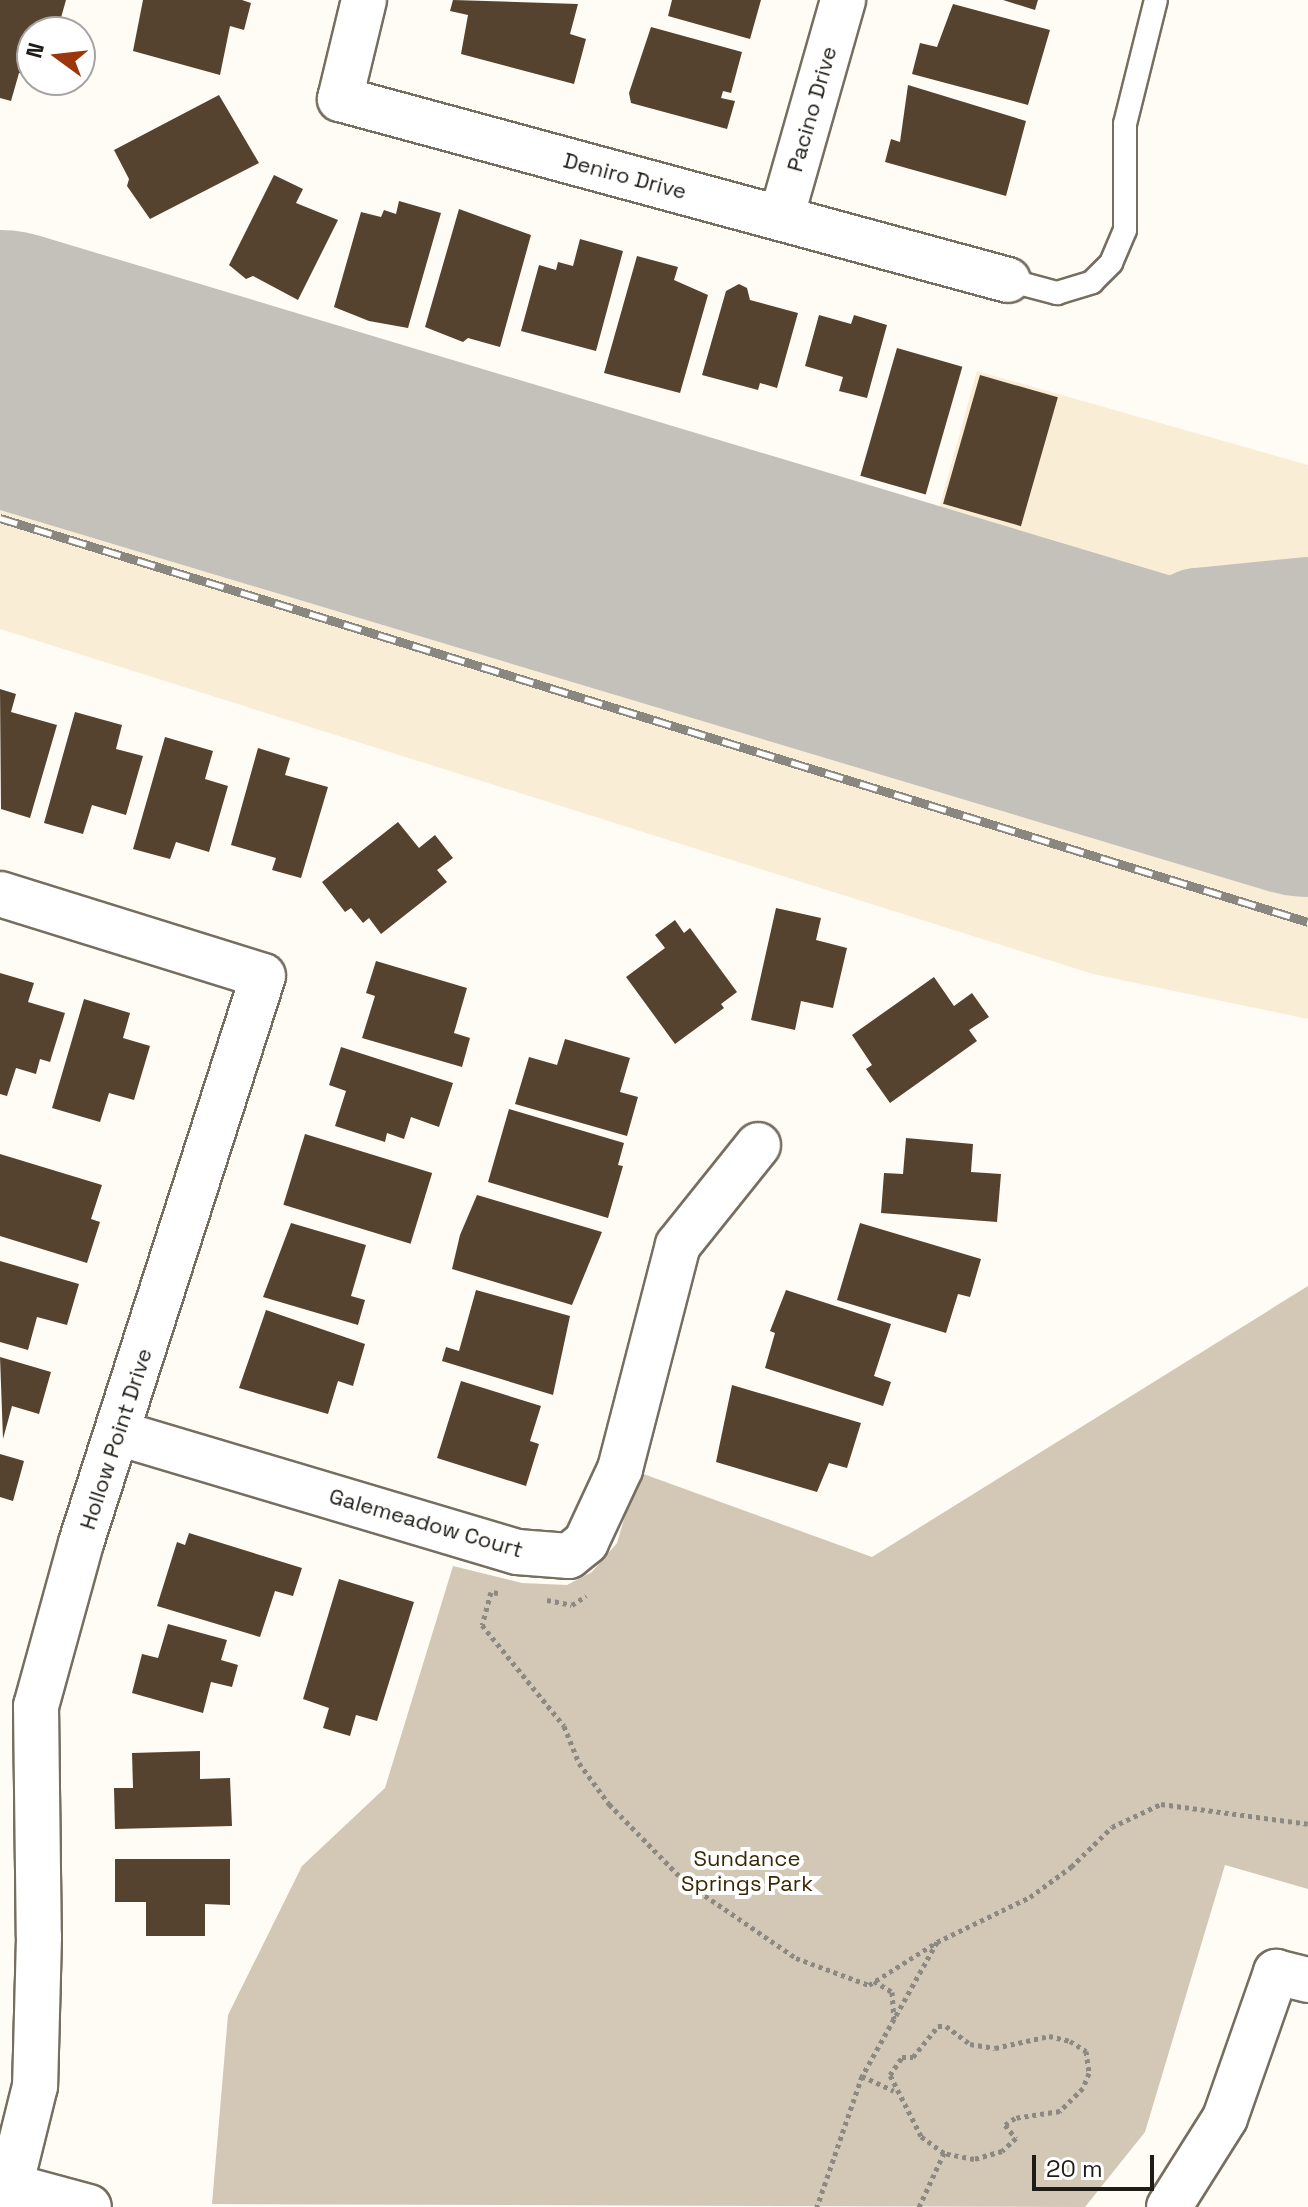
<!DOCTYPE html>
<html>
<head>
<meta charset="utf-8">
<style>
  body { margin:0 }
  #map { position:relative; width:1308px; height:2207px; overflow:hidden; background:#fffbf5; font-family:"Space Grotesk",sans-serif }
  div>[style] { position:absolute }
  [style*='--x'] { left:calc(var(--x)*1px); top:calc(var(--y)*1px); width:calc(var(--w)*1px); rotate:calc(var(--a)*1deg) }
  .built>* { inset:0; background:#faedd6 }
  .green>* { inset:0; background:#d2c8b5 }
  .taxiway>* { height:110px; margin:-55px; padding:0 55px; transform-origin:55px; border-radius:55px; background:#c4c1bb }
  .runway>* { height:274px; margin:-137px; padding:0 137px; transform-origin:137px; border-radius:137px; background:#c4c1bb }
  .building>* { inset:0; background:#56432f; transform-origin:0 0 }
  .path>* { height:5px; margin-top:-2.5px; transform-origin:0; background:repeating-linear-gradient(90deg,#8c8983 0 4px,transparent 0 8px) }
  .roads { filter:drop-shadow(2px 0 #766e60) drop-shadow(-2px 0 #766e60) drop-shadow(0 2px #766e60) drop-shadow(0 -2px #766e60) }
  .service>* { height:22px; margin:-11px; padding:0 11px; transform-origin:11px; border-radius:11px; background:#fff }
  .minor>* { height:44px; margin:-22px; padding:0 22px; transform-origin:22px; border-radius:22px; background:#fff }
  .tertiary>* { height:44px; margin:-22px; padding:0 22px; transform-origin:22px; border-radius:22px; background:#fff }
  .rail>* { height:9px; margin-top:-4.5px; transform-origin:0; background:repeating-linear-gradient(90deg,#fff 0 18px,#8a8781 0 36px); box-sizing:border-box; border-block:2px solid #8a8781 }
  span { translate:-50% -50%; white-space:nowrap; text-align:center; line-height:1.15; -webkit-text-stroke:8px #fff; paint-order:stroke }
  .street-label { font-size:22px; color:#1f1c17 }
  .park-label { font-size:22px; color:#392803 }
  .north { position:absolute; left:16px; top:16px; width:80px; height:80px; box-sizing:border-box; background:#fff; border:2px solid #a5a4a2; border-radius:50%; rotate:285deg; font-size:22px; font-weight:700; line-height:32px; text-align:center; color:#1f1c17 }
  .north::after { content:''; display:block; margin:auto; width:28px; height:36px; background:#9c370b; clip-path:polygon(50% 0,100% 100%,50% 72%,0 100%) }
  .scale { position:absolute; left:1032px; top:2155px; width:122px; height:36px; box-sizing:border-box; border:4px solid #1f1c17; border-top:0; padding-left:10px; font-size:24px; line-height:28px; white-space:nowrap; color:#1f1c17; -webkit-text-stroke:6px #fff; paint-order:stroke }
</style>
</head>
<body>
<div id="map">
  <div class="built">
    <div style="clip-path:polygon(0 255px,937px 516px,977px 371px,1308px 465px,1308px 1019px,1093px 974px,0 629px)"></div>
  </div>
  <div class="green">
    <div style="clip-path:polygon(1308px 1286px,1308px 1889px,1225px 1865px,1145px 2132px,1085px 2207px,212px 2204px,228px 2015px,302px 1866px,385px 1788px,453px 1566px,522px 1583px,567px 1585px,592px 1572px,617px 1543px,638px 1472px,872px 1557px)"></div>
  </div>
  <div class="taxiway">
    <div style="--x:1088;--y:694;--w:65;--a:-42.5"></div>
    <div style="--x:1136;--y:650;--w:68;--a:-23.5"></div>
    <div style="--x:1198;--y:623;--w:111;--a:-5.7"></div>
  </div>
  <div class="runway">
    <div style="--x:0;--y:367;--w:1366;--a:16.72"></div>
  </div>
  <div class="building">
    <div style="clip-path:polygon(0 0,66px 0,57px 32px,32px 32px,32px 76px,19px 73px,11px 101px,0 98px)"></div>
    <div style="clip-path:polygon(143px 0,242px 0,251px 3px,244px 30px,230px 26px,220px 75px,133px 51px)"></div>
    <div style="clip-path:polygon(453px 0,578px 4px,570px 34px,586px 39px,574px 84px,461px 54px,468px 15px,450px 11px)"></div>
    <div style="clip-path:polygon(672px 0,761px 0,750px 39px,668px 16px)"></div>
    <div style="clip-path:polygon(1003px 0,1038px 0,1035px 10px)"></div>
    <div style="clip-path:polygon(953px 4px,1050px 30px,1028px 105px,912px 74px,920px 43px,937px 47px)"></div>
    <div style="clip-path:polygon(651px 27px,742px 52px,731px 93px,723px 91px,721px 98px,735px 101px,727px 129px,631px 103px,629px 93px)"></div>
    <div style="clip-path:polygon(908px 85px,1026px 121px,1006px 196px,885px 162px,891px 139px,900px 142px)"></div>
    <div style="clip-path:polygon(219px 95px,259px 163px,150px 219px,127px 186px,129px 179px,114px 150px)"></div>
    <div style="clip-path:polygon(274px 175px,303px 189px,296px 203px,338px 220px,298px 300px,253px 276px,246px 279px,229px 265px)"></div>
    <div style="clip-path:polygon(399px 201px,441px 213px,408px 328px,369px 321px,334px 307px,361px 212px,381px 217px,384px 210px,396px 214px)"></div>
    <div style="clip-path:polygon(459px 209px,531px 235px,500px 347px,468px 338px,463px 342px,425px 327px)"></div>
    <div style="clip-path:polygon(580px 239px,623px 251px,596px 351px,521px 331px,539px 265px,556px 270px,558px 262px,573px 266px)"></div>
    <div style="clip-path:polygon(637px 256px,678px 267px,674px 280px,708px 295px,680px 393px,604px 373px)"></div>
    <div style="clip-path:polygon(739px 284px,747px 288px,750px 300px,798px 313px,777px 388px,760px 383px,758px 390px,702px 375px,726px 291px)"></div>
    <div style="clip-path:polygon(819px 315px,851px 324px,854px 315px,887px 325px,867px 398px,839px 391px,843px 377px,805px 366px)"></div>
    <div style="left:897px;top:348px;width:68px;height:133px;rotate:16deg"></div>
    <div style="left:980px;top:375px;width:81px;height:134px;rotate:16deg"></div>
    <div style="clip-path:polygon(0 689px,16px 694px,11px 712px,57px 725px,30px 818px,1px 809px)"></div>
    <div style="clip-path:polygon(75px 712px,122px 725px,116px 749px,143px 756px,126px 815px,92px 805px,83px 834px,44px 823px)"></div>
    <div style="clip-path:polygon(165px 737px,213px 751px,205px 779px,228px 786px,209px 852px,176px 842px,170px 859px,133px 849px)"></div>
    <div style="clip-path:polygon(258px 748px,290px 758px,285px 775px,328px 787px,301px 878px,272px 870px,276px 858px,231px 845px)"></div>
    <div style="clip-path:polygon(398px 822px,419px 848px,435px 835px,453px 858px,437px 870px,447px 882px,381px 934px,369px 918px,363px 923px,351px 908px,345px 912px,322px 882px)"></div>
    <div style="clip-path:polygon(776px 908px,821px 918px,816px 940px,847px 948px,833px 1008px,801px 1001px,795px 1030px,751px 1020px)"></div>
    <div style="clip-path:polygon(675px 920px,684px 933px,690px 928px,737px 992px,721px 1004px,724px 1008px,675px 1044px,626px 977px,665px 948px,655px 935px)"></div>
    <div style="clip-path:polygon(376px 961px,467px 988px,454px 1033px,470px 1038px,462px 1067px,362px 1038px,375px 996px,366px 993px)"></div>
    <div style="clip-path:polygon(0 973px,34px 983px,28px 1002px,65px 1013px,50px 1062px,40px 1059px,36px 1074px,16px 1068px,7px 1096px,0 1094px)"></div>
    <div style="clip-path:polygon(934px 977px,954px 1006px,972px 993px,989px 1017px,969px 1030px,977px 1041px,890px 1103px,866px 1069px,872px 1065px,852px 1035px)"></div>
    <div style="clip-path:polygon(84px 999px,130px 1013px,123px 1038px,150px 1046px,134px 1100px,109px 1093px,100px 1122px,52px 1108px)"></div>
    <div style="clip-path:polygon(565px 1039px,630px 1058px,620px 1092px,638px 1097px,627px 1136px,515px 1104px,529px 1057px,557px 1065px)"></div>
    <div style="clip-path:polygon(341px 1047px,453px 1083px,439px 1127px,411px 1117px,404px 1139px,387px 1133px,385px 1142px,335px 1126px,346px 1091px,329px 1085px)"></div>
    <div style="clip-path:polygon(509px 1109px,624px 1143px,618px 1165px,623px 1166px,608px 1218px,488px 1182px)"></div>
    <div style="left:305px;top:1134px;width:133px;height:74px;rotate:17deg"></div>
    <div style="clip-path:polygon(906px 1138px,973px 1144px,971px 1172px,1001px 1174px,997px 1222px,881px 1213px,884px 1173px,903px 1174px)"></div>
    <div style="clip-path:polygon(0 1154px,102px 1185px,91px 1219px,100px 1222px,87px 1263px,0 1236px)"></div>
    <div style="clip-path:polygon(477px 1195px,602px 1232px,572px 1305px,452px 1269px,460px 1235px)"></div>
    <div style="clip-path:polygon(291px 1223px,366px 1245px,351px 1296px,365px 1300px,358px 1325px,263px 1297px)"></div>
    <div style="clip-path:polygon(860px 1223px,981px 1259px,970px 1297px,958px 1294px,946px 1333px,837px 1300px)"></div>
    <div style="clip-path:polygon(0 1261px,79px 1284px,67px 1325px,37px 1317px,28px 1350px,0 1342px)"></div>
    <div style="clip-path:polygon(476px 1290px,570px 1316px,553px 1395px,442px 1361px,446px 1347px,459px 1351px)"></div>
    <div style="clip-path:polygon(786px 1290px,891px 1324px,874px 1376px,891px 1382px,883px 1406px,765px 1368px,775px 1333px,770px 1331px)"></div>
    <div style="clip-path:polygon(266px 1310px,365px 1344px,353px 1386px,338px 1381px,328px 1414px,239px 1388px)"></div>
    <div style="clip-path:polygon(0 1357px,51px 1372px,39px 1414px,12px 1406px,3px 1439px)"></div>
    <div style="clip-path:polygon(461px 1381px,541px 1406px,530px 1441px,539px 1444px,526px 1486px,437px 1458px)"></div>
    <div style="clip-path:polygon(732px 1385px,861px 1423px,847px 1468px,829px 1463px,817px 1492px,716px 1462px)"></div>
    <div style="clip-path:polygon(0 1454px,24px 1461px,13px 1501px,0 1497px)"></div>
    <div style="clip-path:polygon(189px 1533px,302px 1568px,293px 1596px,275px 1591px,260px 1637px,157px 1606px,177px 1542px,185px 1545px)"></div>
    <div style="clip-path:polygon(339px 1579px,414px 1602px,377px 1721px,356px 1715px,350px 1736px,323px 1728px,329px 1708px,303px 1699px)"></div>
    <div style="clip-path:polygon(168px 1624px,227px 1640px,221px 1660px,238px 1665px,232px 1687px,211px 1682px,203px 1713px,132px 1693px,142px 1654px,158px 1658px)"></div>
    <div style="clip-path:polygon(200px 1751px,200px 1779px,230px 1778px,232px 1826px,115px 1829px,114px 1788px,133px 1788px,132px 1753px)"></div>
    <div style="clip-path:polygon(115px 1859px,230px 1859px,230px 1905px,205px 1904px,205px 1936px,146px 1936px,146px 1902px,115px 1902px)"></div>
  </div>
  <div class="path">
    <div style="--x:498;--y:1593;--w:7;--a:-172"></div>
    <div style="--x:491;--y:1592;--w:34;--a:105"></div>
    <div style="--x:482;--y:1625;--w:130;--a:50.9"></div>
    <div style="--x:564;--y:1726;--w:40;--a:68"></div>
    <div style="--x:579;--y:1763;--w:51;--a:53.8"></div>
    <div style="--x:609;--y:1804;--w:109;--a:45.7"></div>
    <div style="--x:685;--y:1882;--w:135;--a:34.4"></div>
    <div style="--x:796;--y:1958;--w:78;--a:20.3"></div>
    <div style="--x:869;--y:1985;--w:80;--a:-32.3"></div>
    <div style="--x:937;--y:1942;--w:154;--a:119.2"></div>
    <div style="--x:862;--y:2076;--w:139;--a:109"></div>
    <div style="--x:547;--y:1600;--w:25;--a:11"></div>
    <div style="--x:572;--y:1605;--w:17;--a:-33"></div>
    <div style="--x:937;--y:1942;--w:103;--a:-25.8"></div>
    <div style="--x:1030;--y:1897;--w:51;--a:-36.2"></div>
    <div style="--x:1071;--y:1867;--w:57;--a:-44.3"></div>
    <div style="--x:1112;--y:1827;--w:54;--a:-25.1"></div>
    <div style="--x:1161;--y:1804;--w:148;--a:7.7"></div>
    <div style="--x:874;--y:1981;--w:21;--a:31"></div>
    <div style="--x:892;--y:1992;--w:27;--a:86"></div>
    <div style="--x:938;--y:2026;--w:8;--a:0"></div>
    <div style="--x:946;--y:2026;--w:30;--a:37"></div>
    <div style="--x:970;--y:2044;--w:25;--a:9"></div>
    <div style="--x:995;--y:2048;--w:55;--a:-12.5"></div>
    <div style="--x:1049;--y:2036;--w:22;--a:13"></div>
    <div style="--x:1070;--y:2041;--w:19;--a:32"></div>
    <div style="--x:1086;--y:2051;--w:22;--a:82"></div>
    <div style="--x:1089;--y:2073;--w:16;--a:112"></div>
    <div style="--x:1083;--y:2088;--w:33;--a:135"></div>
    <div style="--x:1060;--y:2111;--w:46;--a:171.2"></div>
    <div style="--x:1015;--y:2118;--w:12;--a:145"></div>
    <div style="--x:1005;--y:2125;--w:17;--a:50"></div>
    <div style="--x:1016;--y:2138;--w:19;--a:137"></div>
    <div style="--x:1002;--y:2151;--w:29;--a:164"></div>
    <div style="--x:974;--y:2159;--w:31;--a:-169"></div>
    <div style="--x:944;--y:2153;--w:29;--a:-144"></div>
    <div style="--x:921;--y:2136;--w:68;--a:-116.9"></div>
    <div style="--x:890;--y:2075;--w:22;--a:-56"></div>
    <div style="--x:902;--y:2057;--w:11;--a:0"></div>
    <div style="--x:913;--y:2057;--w:40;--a:-51"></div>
    <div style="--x:862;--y:2076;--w:35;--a:25"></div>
    <div style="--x:919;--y:2207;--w:60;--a:-65.2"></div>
  </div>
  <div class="roads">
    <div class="service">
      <div style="--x:1008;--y:280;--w:51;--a:14.9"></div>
      <div style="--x:1057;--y:293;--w:37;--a:-17"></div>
      <div style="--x:1092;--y:282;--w:27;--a:-45"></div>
      <div style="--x:1111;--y:263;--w:36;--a:-67"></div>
      <div style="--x:1125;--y:230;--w:106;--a:-90"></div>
      <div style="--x:1125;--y:124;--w:128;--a:-76"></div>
    </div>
    <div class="minor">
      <div style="--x:364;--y:0;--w:102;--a:103.6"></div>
      <div style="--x:340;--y:99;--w:692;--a:15.16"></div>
      <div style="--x:781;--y:218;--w:227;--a:-74.1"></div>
      <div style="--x:0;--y:894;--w:275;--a:17.3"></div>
      <div style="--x:263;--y:976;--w:595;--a:107.8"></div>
      <div style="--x:81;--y:1543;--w:169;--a:105.4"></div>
      <div style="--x:36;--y:1706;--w:231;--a:89.3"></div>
      <div style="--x:39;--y:1937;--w:149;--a:91.5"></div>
      <div style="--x:35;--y:2086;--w:125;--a:103.9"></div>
      <div style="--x:118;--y:1433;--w:416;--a:16.6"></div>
      <div style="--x:517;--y:1552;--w:52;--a:4.4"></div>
      <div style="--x:569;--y:1556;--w:22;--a:-39"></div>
      <div style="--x:586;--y:1542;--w:81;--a:-65"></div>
      <div style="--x:620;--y:1469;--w:231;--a:-75.5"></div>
      <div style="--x:678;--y:1245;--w:128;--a:-51.3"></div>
      <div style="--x:1169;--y:2207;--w:105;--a:-57.8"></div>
      <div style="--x:1225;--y:2118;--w:155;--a:-70.7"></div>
      <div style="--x:1276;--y:1972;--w:33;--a:14"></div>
    </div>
    <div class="tertiary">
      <div style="--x:0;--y:2183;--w:92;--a:15.1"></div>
    </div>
  </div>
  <div class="rail">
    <div style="--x:0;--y:518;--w:1369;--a:17.16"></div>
  </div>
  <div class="street-label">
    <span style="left:812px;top:109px;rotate:-74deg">Pacino Drive</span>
    <span style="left:625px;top:176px;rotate:15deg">Deniro Drive</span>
    <span style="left:116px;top:1439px;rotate:-72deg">Hollow Point Drive</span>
    <span style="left:426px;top:1523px;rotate:16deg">Galemeadow Court</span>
  </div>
  <div class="park-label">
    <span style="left:747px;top:1871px">Sundance<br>Springs Park</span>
  </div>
  <div class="north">N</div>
  <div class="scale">20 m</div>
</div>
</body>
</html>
